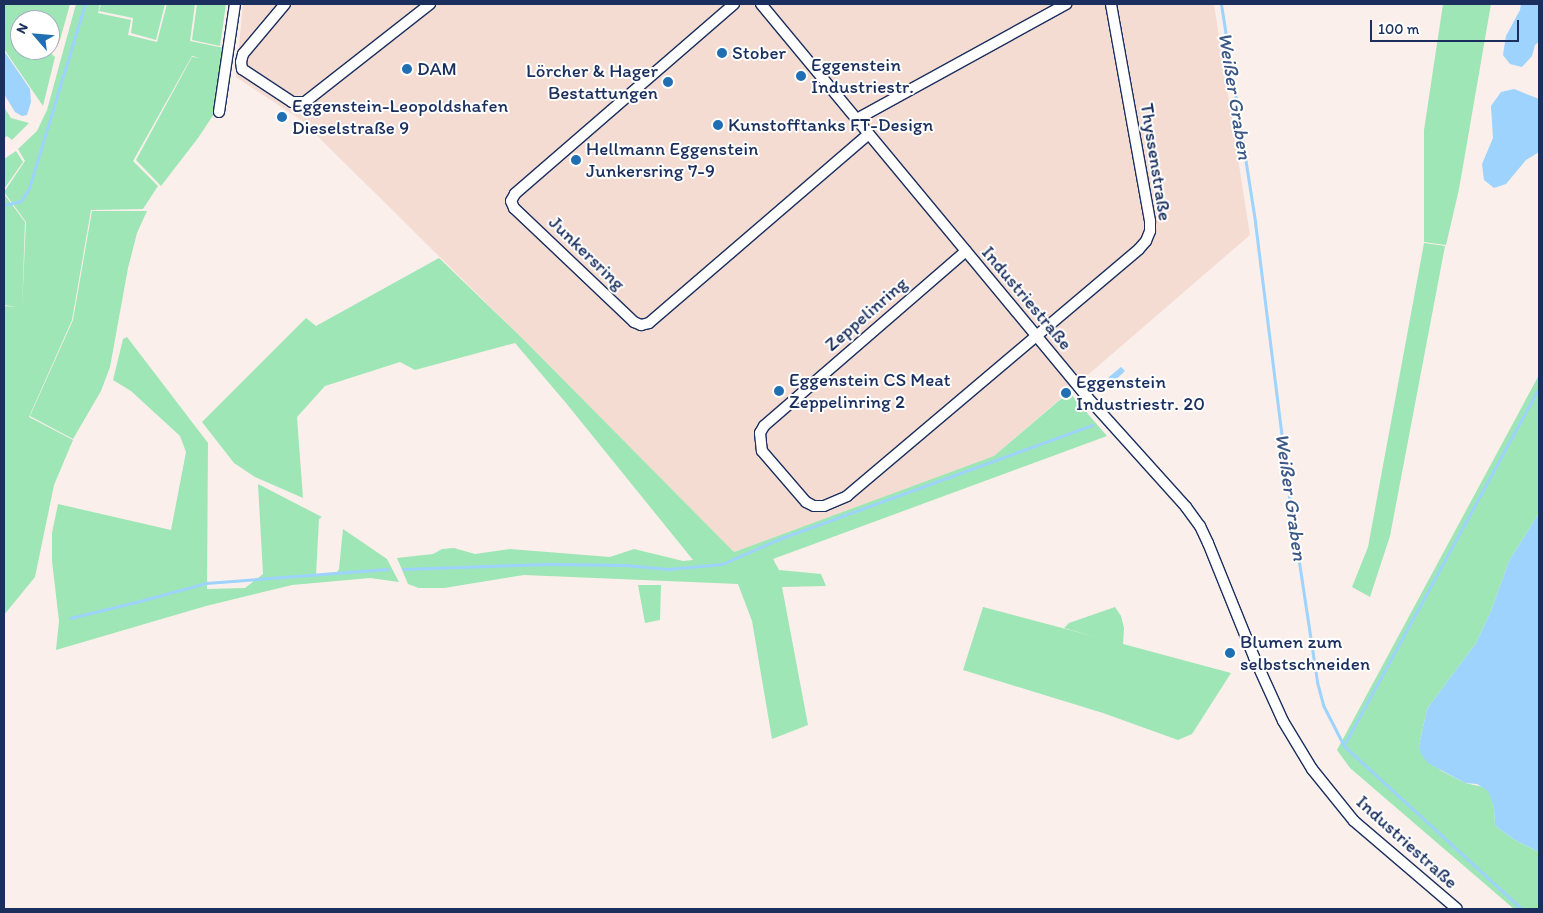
<!DOCTYPE html>
<html>
<head>
<meta charset="utf-8">
<style>
  body { margin:0 }
  #map { position:relative; width:1543px; height:913px; overflow:hidden; background:#faefeb; font-family:Itim,sans-serif }
  div>[style] { position:absolute }
  [style*='--x'] { left:calc(var(--x)*1px); top:calc(var(--y)*1px); width:calc(var(--w)*1px); rotate:calc(var(--a)*1deg) }
  .built>* { inset:0; background:#f4dcd3 }
  .green>* { inset:0; background:#9ee6b5 }
  .water>* { inset:0; background:#9dd3fc }
  .stream>* { height:3px; margin:-1.5px; padding:0 1.5px; transform-origin:1.5px; border-radius:1.5px; background:#9dd3fc }
  .roads { filter:drop-shadow(1px 0 #1b2f5e) drop-shadow(-1px 0 #1b2f5e) drop-shadow(0 1px #1b2f5e) drop-shadow(0 -1px #1b2f5e) }
  .minor>* { height:10px; margin:-5px; padding:0 5px; transform-origin:5px; border-radius:5px; background:#fff }
  .dots>* { width:14px; height:14px; translate:-50% -50%; box-sizing:border-box; border:2px solid #fff; border-radius:50% }
  span { translate:-50% -50%; white-space:nowrap; text-align:center; line-height:1.15; -webkit-text-stroke:4px #fff; paint-order:stroke }
  .poi-label { font-size:19px; color:#1b2f5e }
  .left { translate:0 -50%; text-align:left }
  .right { translate:-100% -50%; text-align:right }
  .street-label { font-size:19px; color:#1b2f5e }
  .water-label { font-size:20px; color:#3c5886; font-style:italic }
  .frame { position:absolute; inset:0; border:5px solid #1b2f5e; pointer-events:none }
  .north { position:absolute; left:10px; top:10px; width:50px; height:50px; box-sizing:border-box; background:#fff; border:1px solid #a4acbf; border-radius:50%; rotate:297deg; font-size:14px; font-weight:700; line-height:20px; text-align:center; color:#1b2f5e }
  .north::after { content:''; display:block; margin:auto; width:18px; height:22px; background:#1f6fb2; clip-path:polygon(50% 0,100% 100%,50% 72%,0 100%) }
  .scale { position:absolute; left:1370px; top:20px; width:149px; height:22px; box-sizing:border-box; border:2px solid #1b2f5e; border-top:0; padding-left:6px; font-size:15px; line-height:18px; white-space:nowrap; color:#1b2f5e; -webkit-text-stroke:4px #fff; paint-order:stroke }
</style>
</head>
<body>
<div id="map">
  <div class="built">
    <div style="clip-path:polygon(243px 4px,1214px 4px,1250px 235px,994px 456px,734px 552px,521px 337px,301px 120px,236px 77px)"></div>
  </div>
  <div class="green">
    <div style="clip-path:polygon(4px 4px,70px 4px,60px 40px,55px 46px,50px 46px,50px 20px,20px 20px,20px 50px,47px 50px,55px 57px,43px 106px,4px 49px)"></div>
    <div style="clip-path:polygon(76px 4px,100px 4px,98px 13px,131px 20px,128px 35px,157px 42px,167px 4px,195px 4px,190px 41px,224px 48px,221px 64px,223px 65px,216px 111px,198px 138px,161px 186px,136px 160px,192px 57px,200px 58px,192px 56px,133px 161px,158px 186px,143px 209px,91px 210px,72px 320px,29px 417px,73px 440px,54px 485px,35px 577px,4px 615px,4px 306px,17px 307px,4px 305px,4px 194px,25px 222px,22px 308px,26px 222px,4px 192px,25px 161px,18px 149px,37px 131px,47px 110px)"></div>
    <div style="clip-path:polygon(101px 4px,165px 4px,156px 40px,131px 33px,133px 18px,99px 11px)"></div>
    <div style="clip-path:polygon(197px 4px,226px 4px,220px 46px,192px 40px)"></div>
    <div style="clip-path:polygon(1443px 4px,1491px 4px,1459px 189px,1446px 245px,1424px 242px,1424px 130px)"></div>
    <div style="clip-path:polygon(4px 107px,11px 118px,29px 123px,12px 140px,7px 136px,4px 138px)"></div>
    <div style="clip-path:polygon(16px 151px,23px 162px,4px 189px,4px 159px)"></div>
    <div style="clip-path:polygon(92px 211px,147px 211px,137px 233px,128px 268px,110px 367px,101px 391px,73px 439px,30px 416px,73px 320px)"></div>
    <div style="clip-path:polygon(1424px 243px,1445px 246px,1390px 536px,1370px 597px,1352px 587px,1368px 547px)"></div>
    <div style="clip-path:polygon(439px 258px,521px 337px,734px 552px,994px 456px,1069px 392px,1107px 436px,773px 559px,779px 570px,821px 574px,826px 586px,782px 587px,808px 725px,772px 739px,752px 621px,738px 584px,524px 575px,444px 588px,419px 588px,408px 584px,397px 558px,433px 554px,442px 549px,454px 548px,475px 554px,510px 549px,610px 557px,634px 549px,683px 561px,693px 560px,566px 403px,515px 343px,415px 370px,400px 362px,325px 386px,297px 417px,303px 498px,255px 477px,234px 463px,202px 422px,306px 318px,316px 326px)"></div>
    <div style="clip-path:polygon(127px 337px,208px 443px,207px 589px,245px 588px,263px 574px,258px 484px,322px 517px,319px 519px,316px 575px,335px 575px,339px 569px,343px 529px,387px 559px,399px 582px,370px 578px,292px 585px,206px 606px,56px 650px,59px 621px,52px 561px,52px 533px,58px 504px,171px 530px,186px 452px,180px 436px,131px 391px,113px 380px,123px 339px)"></div>
    <div style="clip-path:polygon(1539px 375px,1539px 513px,1509px 561px,1491px 611px,1476px 643px,1427px 709px,1419px 746px,1440px 770px,1465px 783px,1483px 787px,1489px 791px,1494px 807px,1495px 824px,1498px 828px,1515px 840px,1539px 852px,1539px 909px,1514px 909px,1350px 768px,1337px 750px)"></div>
    <div style="clip-path:polygon(638px 585px,661px 585px,660px 620px,645px 623px)"></div>
    <div style="clip-path:polygon(983px 607px,1096px 637px,1064px 628px,1069px 623px,1115px 607px,1121px 616px,1124px 628px,1123px 644px,1231px 673px,1192px 734px,1178px 740px,1103px 713px,963px 670px)"></div>
  </div>
  <div class="water">
    <div style="clip-path:polygon(1521px 4px,1539px 4px,1539px 42px,1535px 45px,1532px 56px,1522px 67px,1510px 64px,1503px 55px,1506px 36px,1520px 10px)"></div>
    <div style="clip-path:polygon(4px 51px,30px 89px,31px 102px,27px 115px,22px 116px,15px 112px,4px 94px)"></div>
    <div style="clip-path:polygon(1514px 89px,1539px 99px,1539px 152px,1526px 160px,1506px 184px,1494px 188px,1484px 180px,1482px 164px,1493px 138px,1491px 106px,1501px 92px)"></div>
    <div style="clip-path:polygon(1121px 367px,1125px 371px,1110px 385px,1107px 381px,1109px 377px)"></div>
    <div style="clip-path:polygon(1539px 513px,1539px 852px,1515px 840px,1498px 828px,1495px 824px,1494px 807px,1488px 791px,1477px 784px,1465px 783px,1428px 763px,1421px 754px,1419px 746px,1427px 709px,1476px 643px,1491px 611px,1509px 561px)"></div>
  </div>
  <div class="stream">
    <div style="--x:1221;--y:4;--w:221;--a:81.1"></div>
    <div style="--x:1255;--y:222;--w:276;--a:82.9"></div>
    <div style="--x:1289;--y:496;--w:188;--a:81.4"></div>
    <div style="--x:1317;--y:682;--w:24;--a:75"></div>
    <div style="--x:1323;--y:705;--w:46;--a:62.9"></div>
    <div style="--x:1344;--y:746;--w:241;--a:42.5"></div>
    <div style="--x:4;--y:205;--w:17;--a:-13"></div>
    <div style="--x:21;--y:201;--w:15;--a:-58"></div>
    <div style="--x:29;--y:188;--w:192;--a:-73.1"></div>
    <div style="--x:403;--y:569;--w:145;--a:-2"></div>
    <div style="--x:548;--y:564;--w:77;--a:0.7"></div>
    <div style="--x:625;--y:565;--w:43;--a:5.3"></div>
    <div style="--x:668;--y:569;--w:54;--a:-5.3"></div>
    <div style="--x:722;--y:564;--w:62;--a:-23.7"></div>
    <div style="--x:779;--y:539;--w:333;--a:-20"></div>
    <div style="--x:70;--y:618;--w:68;--a:-13.6"></div>
    <div style="--x:136;--y:602;--w:73;--a:-15.2"></div>
    <div style="--x:206;--y:583;--w:182;--a:-4.4"></div>
    <div style="--x:1344;--y:745;--w:407;--a:-61.4"></div>
  </div>
  <div class="roads">
    <div class="minor">
      <div style="--x:285;--y:4;--w:65;--a:130"></div>
      <div style="--x:243;--y:54;--w:8;--a:104"></div>
      <div style="--x:241;--y:62;--w:7;--a:82"></div>
      <div style="--x:242;--y:69;--w:60;--a:33.4"></div>
      <div style="--x:292;--y:102;--w:13;--a:0"></div>
      <div style="--x:305;--y:102;--w:159;--a:-38.1"></div>
      <div style="--x:734;--y:4;--w:290;--a:139.1"></div>
      <div style="--x:515;--y:194;--w:8;--a:120"></div>
      <div style="--x:511;--y:201;--w:8;--a:67"></div>
      <div style="--x:514;--y:208;--w:166;--a:43.5"></div>
      <div style="--x:634;--y:322;--w:8;--a:23"></div>
      <div style="--x:641;--y:325;--w:8;--a:-14"></div>
      <div style="--x:649;--y:323;--w:290;--a:-40.7"></div>
      <div style="--x:761;--y:4;--w:512;--a:50.31"></div>
      <div style="--x:1088;--y:398;--w:147;--a:48"></div>
      <div style="--x:1186;--y:507;--w:24;--a:54"></div>
      <div style="--x:1200;--y:526;--w:19;--a:65"></div>
      <div style="--x:1208;--y:543;--w:123;--a:68"></div>
      <div style="--x:1254;--y:657;--w:70;--a:65.6"></div>
      <div style="--x:1283;--y:721;--w:56;--a:58.9"></div>
      <div style="--x:1312;--y:769;--w:67;--a:51.1"></div>
      <div style="--x:1354;--y:821;--w:135;--a:40.5"></div>
      <div style="--x:219;--y:112;--w:109;--a:-81.6"></div>
      <div style="--x:857;--y:119;--w:239;--a:-28.8"></div>
      <div style="--x:966;--y:251;--w:267;--a:139.1"></div>
      <div style="--x:764;--y:426;--w:8;--a:120"></div>
      <div style="--x:760;--y:433;--w:18;--a:84"></div>
      <div style="--x:762;--y:451;--w:67;--a:49.2"></div>
      <div style="--x:806;--y:502;--w:9;--a:27"></div>
      <div style="--x:814;--y:506;--w:10;--a:0"></div>
      <div style="--x:824;--y:506;--w:25;--a:-23"></div>
      <div style="--x:847;--y:496;--w:382;--a:-40.2"></div>
      <div style="--x:1139;--y:249;--w:11;--a:-49"></div>
      <div style="--x:1146;--y:241;--w:11;--a:-68"></div>
      <div style="--x:1150;--y:231;--w:10;--a:-90"></div>
      <div style="--x:1150;--y:221;--w:220;--a:-100.2"></div>
    </div>
  </div>
  <div class="dots">
    <div style="left:722px;top:53px;background:#1f6fb2"></div>
    <div style="left:407px;top:69px;background:#1f6fb2"></div>
    <div style="left:801px;top:76px;background:#1f6fb2"></div>
    <div style="left:668px;top:82px;background:#1f6fb2"></div>
    <div style="left:282px;top:117px;background:#1f6fb2"></div>
    <div style="left:718px;top:125px;background:#1f6fb2"></div>
    <div style="left:576px;top:160px;background:#1f6fb2"></div>
    <div style="left:779px;top:391px;background:#1f6fb2"></div>
    <div style="left:1066px;top:393px;background:#1f6fb2"></div>
    <div style="left:1230px;top:653px;background:#1f6fb2"></div>
  </div>
  <div class="poi-label">
    <span class="left" style="left:732px;top:53px">Stober</span>
    <span class="left" style="left:811px;top:76px">Eggenstein<br>Industriestr.</span>
    <span class="left" style="left:417px;top:69px">DAM</span>
    <span class="right" style="left:658px;top:82px">Lörcher &amp; Hager<br>Bestattungen</span>
    <span class="left" style="left:292px;top:117px">Eggenstein-Leopoldshafen<br>Dieselstraße 9</span>
    <span class="left" style="left:728px;top:125px">Kunstofftanks FT-Design</span>
    <span class="left" style="left:586px;top:160px">Hellmann Eggenstein<br>Junkersring 7-9</span>
    <span class="left" style="left:789px;top:391px">Eggenstein CS Meat<br>Zeppelinring 2</span>
    <span class="left" style="left:1076px;top:393px">Eggenstein<br>Industriestr. 20</span>
    <span class="left" style="left:1240px;top:653px">Blumen zum<br>selbstschneiden</span>
  </div>
  <div class="street-label">
    <span style="left:1156px;top:162px;rotate:81deg">Thyssenstraße</span>
    <span style="left:587px;top:253px;rotate:44deg">Junkersring</span>
    <span style="left:1027px;top:298px;rotate:50deg">Industriestraße</span>
    <span style="left:866px;top:314px;rotate:-41deg">Zeppelinring</span>
    <span style="left:1407px;top:842px;rotate:42deg">Industriestraße</span>
  </div>
  <div class="water-label">
    <span style="left:1235px;top:96px;rotate:81deg">Weißer Graben</span>
    <span style="left:1291px;top:497px;rotate:82deg">Weißer Graben</span>
  </div>
  <div class="frame"></div>
  <div class="north">N</div>
  <div class="scale">100 m</div>
</div>
</body>
</html>
